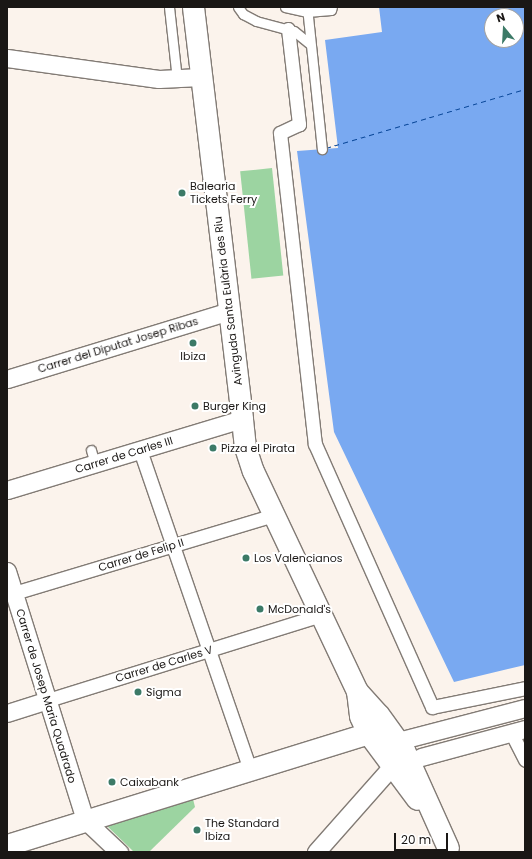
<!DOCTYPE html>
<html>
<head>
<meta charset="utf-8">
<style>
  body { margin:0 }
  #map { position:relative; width:532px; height:859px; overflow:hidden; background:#fbf3ec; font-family:Poppins,sans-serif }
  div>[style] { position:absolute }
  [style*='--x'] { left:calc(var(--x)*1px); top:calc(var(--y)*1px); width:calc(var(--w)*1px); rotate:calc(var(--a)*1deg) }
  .green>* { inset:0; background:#9cd4a1; transform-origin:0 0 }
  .water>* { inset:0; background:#79a9f1 }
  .ferry>* { height:1px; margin-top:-0.5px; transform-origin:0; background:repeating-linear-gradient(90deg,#084698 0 5px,transparent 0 9px) }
  .roads { filter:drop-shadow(1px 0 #827b75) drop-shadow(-1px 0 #827b75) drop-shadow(0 1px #827b75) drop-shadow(0 -1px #827b75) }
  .service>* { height:9px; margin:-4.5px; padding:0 4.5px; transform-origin:4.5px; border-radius:4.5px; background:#fff }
  .pedestrian>* { height:13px; margin:-6.5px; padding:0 6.5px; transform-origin:6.5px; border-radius:6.5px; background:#fff }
  .minor>* { height:17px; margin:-8.5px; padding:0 8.5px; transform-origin:8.5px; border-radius:8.5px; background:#fff }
  .tertiary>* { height:21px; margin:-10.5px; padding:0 10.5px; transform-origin:10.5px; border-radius:10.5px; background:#fff }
  .dots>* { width:11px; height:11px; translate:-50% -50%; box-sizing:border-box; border:2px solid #fff; border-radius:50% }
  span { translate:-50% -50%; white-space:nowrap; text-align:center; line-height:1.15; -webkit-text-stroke:4px #fff; paint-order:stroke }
  .poi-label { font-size:11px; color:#1a1715 }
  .left { translate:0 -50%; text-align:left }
  .street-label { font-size:11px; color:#1a1715 }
  .frame { position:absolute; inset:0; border:8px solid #1a1715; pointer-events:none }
  .north { position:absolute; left:484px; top:8px; width:40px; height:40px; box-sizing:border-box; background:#fff; border:1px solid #a3a2a1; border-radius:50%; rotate:342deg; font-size:11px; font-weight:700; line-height:16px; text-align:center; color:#1a1715 }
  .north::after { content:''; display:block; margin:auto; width:14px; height:18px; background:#3c7a67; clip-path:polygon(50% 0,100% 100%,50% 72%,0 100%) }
  .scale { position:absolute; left:394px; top:833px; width:54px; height:18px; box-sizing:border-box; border:2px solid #1a1715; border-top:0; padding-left:5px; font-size:12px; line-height:14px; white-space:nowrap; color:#1a1715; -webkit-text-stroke:3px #fff; paint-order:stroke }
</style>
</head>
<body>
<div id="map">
  <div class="green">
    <div style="left:272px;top:168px;width:108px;height:32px;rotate:84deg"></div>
    <div style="clip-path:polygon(193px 799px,195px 807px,149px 852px,134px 852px,107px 826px)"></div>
  </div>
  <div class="water">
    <div style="clip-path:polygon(evenodd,379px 7px,525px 7px,525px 665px,454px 682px,334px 432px,297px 151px,338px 148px,325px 40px,382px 32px,379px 7px,492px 16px,516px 16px,516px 40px,492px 40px,492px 16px)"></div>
  </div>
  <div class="ferry">
    <div style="--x:326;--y:148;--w:208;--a:-16.5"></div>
  </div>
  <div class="roads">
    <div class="service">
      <div style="--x:169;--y:7;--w:72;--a:83.7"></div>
      <div style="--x:238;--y:7;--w:9;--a:54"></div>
      <div style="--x:243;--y:14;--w:15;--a:28"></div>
      <div style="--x:256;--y:21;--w:39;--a:15"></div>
      <div style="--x:294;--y:31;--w:21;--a:39"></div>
      <div style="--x:285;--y:7;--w:23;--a:13"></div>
      <div style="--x:307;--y:12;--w:24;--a:-5"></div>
      <div style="--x:331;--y:10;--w:3;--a:-72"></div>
      <div style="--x:307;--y:7;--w:143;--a:84"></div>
      <div style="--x:91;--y:450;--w:15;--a:74"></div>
    </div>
    <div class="pedestrian">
      <div style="--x:288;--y:29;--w:96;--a:83.4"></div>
      <div style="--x:299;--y:124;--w:21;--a:155"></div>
      <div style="--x:280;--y:133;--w:313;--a:83.6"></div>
      <div style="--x:315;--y:444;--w:288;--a:66"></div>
      <div style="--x:432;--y:707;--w:95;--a:-11.5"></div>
      <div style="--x:140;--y:450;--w:337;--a:71"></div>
      <div style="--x:14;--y:593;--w:271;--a:-16.7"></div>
      <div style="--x:48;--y:700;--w:286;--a:-17.3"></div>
      <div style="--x:512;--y:734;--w:29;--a:63"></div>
    </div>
    <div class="minor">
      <div style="--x:7;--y:58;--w:153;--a:7.9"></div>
      <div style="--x:159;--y:79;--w:42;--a:-2.7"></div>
      <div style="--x:7;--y:379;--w:233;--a:-17"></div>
      <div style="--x:7;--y:490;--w:245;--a:-16.8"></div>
      <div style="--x:7;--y:571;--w:261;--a:72.6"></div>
      <div style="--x:85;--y:820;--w:47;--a:43.3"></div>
      <div style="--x:7;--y:713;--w:43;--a:-17.6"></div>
      <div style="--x:398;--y:741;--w:131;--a:-14.6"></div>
      <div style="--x:421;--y:757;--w:108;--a:-15.1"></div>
      <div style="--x:316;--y:852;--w:116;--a:-48.5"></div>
      <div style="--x:393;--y:765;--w:12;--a:-20"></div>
    </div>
    <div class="tertiary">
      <div style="--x:193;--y:7;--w:415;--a:83.2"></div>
      <div style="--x:242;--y:419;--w:28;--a:84"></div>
      <div style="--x:245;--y:447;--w:25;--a:72"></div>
      <div style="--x:253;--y:471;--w:243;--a:64.7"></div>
      <div style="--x:357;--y:691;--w:31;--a:48"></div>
      <div style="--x:378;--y:714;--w:44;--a:54.2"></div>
      <div style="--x:404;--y:750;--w:107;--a:65.8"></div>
      <div style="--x:357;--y:691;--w:25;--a:83"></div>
      <div style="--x:360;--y:716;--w:19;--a:65"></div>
      <div style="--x:368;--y:733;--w:82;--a:53.4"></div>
      <div style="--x:7;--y:845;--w:378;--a:-17.2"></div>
    </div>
  </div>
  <div class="dots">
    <div style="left:182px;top:193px;background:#3c7a67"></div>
    <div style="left:193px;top:343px;background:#3c7a67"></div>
    <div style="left:195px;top:406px;background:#3c7a67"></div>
    <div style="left:213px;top:448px;background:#3c7a67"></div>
    <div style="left:246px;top:558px;background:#3c7a67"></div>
    <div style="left:260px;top:609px;background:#3c7a67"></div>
    <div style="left:138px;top:692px;background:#3c7a67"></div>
    <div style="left:112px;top:782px;background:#3c7a67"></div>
    <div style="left:197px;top:830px;background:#3c7a67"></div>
  </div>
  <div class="poi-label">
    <span class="left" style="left:190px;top:193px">Balearia<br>Tickets Ferry</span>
    <span style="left:193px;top:356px">Ibiza</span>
    <span class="left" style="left:203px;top:406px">Burger King</span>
    <span class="left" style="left:221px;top:448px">Pizza el Pirata</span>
    <span class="left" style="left:254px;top:558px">Los Valencianos</span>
    <span class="left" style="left:268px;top:609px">McDonald's</span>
    <span class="left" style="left:146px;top:692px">Sigma</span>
    <span class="left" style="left:120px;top:782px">Caixabank</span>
    <span class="left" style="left:205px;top:830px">The Standard<br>Ibiza</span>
  </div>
  <div class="street-label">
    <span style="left:228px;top:301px;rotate:-97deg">Avinguda Santa Eulària des Riu</span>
    <span style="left:118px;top:345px;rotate:-17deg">Carrer del Diputat Josep Ribas</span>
    <span style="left:124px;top:455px;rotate:-17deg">Carrer de Carles III</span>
    <span style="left:141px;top:555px;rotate:-17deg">Carrer de Felip II</span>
    <span style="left:164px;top:664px;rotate:-17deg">Carrer de Carles V</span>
    <span style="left:46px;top:696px;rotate:73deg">Carrer de Josep Maria Quadrado</span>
  </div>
  <div class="frame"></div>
  <div class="north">N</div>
  <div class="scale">20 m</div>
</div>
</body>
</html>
